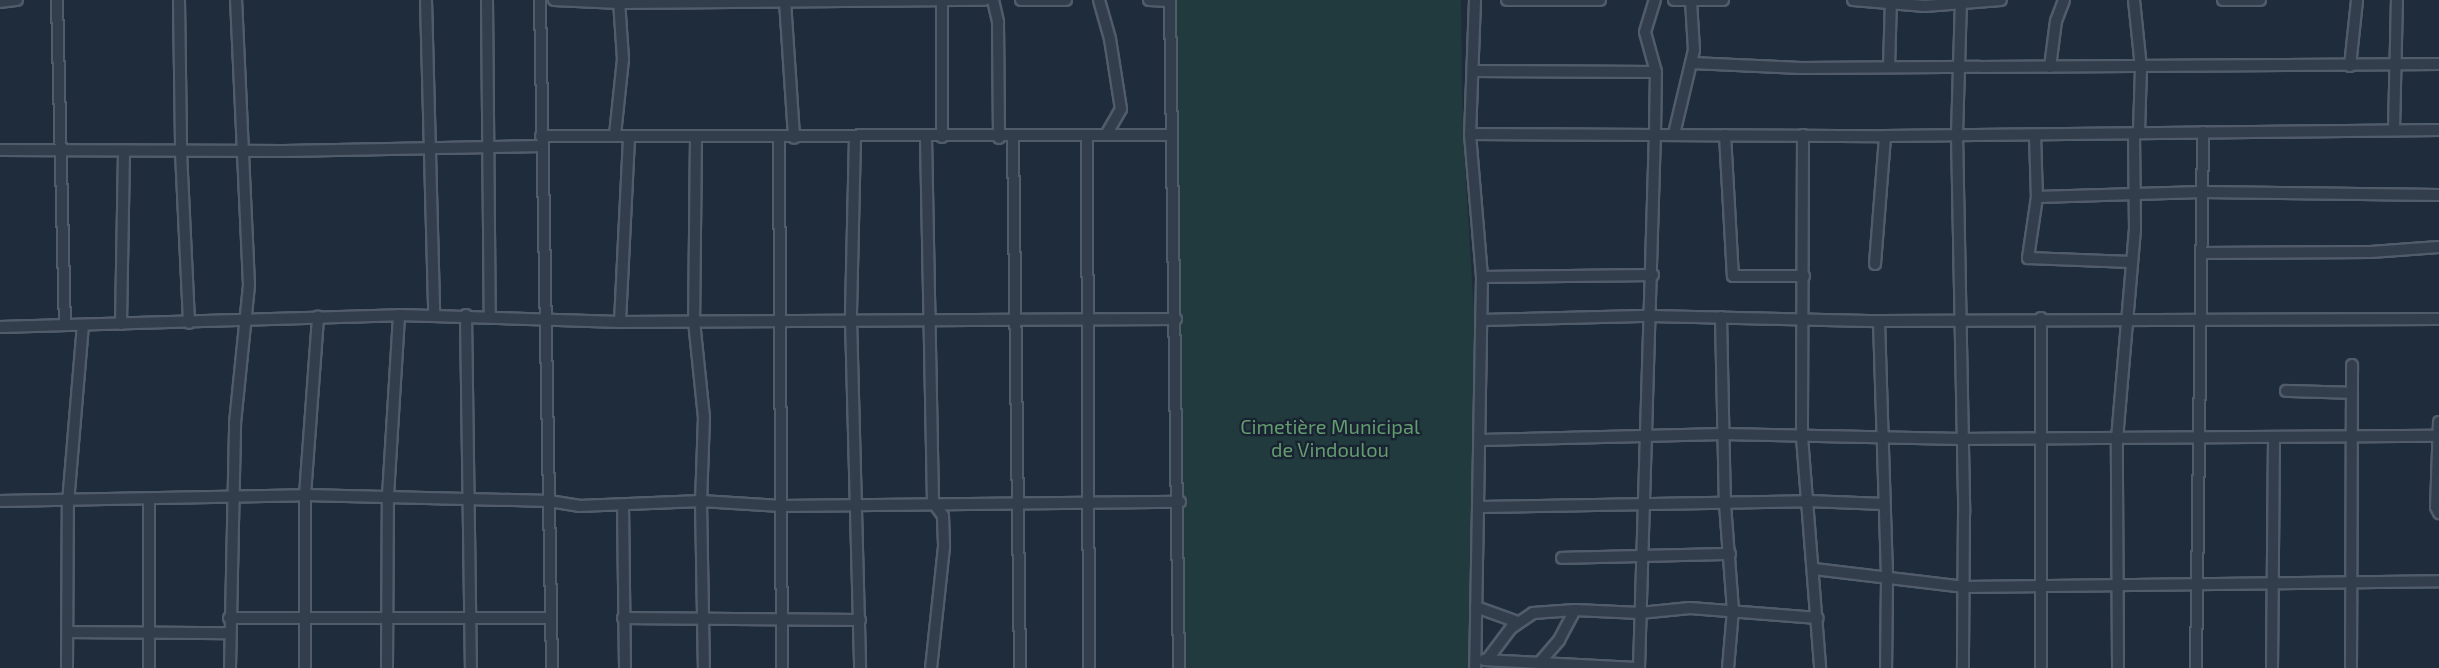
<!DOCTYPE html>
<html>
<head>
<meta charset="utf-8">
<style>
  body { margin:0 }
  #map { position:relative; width:2439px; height:668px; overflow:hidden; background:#1f2c3c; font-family:"Exo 2",sans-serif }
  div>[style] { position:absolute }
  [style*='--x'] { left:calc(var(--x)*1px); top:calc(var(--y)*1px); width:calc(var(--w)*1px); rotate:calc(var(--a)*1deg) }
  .green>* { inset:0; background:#213a3d }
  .roads { filter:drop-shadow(2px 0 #515c6a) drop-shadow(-2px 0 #515c6a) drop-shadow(0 2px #515c6a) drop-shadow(0 -2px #515c6a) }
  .minor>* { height:10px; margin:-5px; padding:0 5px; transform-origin:5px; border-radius:5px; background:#333e4c }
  span { translate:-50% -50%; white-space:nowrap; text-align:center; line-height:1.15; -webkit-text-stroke:4.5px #192331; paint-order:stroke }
  .park-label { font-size:20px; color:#639c6f }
</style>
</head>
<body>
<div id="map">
  <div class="green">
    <div style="clip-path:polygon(1172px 0,1461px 0,1463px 134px,1482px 440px,1476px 668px,1179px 668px)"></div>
  </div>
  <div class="roads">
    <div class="minor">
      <div style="--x:57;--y:0;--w:324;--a:88.6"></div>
      <div style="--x:179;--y:0;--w:152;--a:89.2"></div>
      <div style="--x:181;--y:152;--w:171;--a:87.3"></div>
      <div style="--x:426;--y:0;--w:315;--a:88.5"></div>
      <div style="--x:487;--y:0;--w:316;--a:89.5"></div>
      <div style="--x:540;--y:0;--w:668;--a:88.97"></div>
      <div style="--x:554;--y:0;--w:65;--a:2.6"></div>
      <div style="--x:619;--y:3;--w:366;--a:-0.5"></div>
      <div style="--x:993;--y:0;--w:23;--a:77"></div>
      <div style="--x:998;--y:22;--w:116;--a:89.5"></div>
      <div style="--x:1021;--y:0;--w:45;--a:0"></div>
      <div style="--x:1099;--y:0;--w:41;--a:74.2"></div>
      <div style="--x:1110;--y:39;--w:71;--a:81.1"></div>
      <div style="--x:1121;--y:109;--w:30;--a:120"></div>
      <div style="--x:1149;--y:0;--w:21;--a:3"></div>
      <div style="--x:1170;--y:0;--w:668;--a:89.23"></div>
      <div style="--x:1475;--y:0;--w:134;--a:92.1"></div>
      <div style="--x:1470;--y:134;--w:144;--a:85.2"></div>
      <div style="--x:1482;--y:277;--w:391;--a:91"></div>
      <div style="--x:1507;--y:0;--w:93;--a:0"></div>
      <div style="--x:1674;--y:0;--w:49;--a:0"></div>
      <div style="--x:1853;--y:0;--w:72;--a:4.8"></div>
      <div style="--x:1925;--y:6;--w:76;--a:-4.5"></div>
      <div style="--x:1961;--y:0;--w:134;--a:91.7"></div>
      <div style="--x:1957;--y:134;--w:379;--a:88.9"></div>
      <div style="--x:1964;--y:513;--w:155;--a:90.4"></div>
      <div style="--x:2134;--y:0;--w:68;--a:84.1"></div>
      <div style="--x:2141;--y:68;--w:65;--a:91.8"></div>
      <div style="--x:2223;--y:0;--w:37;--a:0"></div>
      <div style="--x:785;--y:1;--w:137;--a:86.2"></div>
      <div style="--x:942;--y:1;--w:136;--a:90"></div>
      <div style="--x:0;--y:2;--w:17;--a:-7"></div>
      <div style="--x:1692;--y:63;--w:109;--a:2.6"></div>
      <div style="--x:1801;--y:68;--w:638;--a:-0.36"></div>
      <div style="--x:2350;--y:66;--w:66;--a:-83.9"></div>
      <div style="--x:1889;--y:67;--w:67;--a:-88.3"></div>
      <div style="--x:2050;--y:67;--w:46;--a:-82.6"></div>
      <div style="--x:2056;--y:21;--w:22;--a:-69"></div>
      <div style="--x:1475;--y:71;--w:181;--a:0.3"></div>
      <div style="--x:2394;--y:130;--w:130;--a:-88.7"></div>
      <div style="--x:1470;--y:134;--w:415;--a:0.3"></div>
      <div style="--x:1885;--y:136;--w:554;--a:-0.62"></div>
      <div style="--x:1674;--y:134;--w:86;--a:-76.6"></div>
      <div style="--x:1694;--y:50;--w:49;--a:-93.5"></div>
      <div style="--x:615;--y:135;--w:76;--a:-84"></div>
      <div style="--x:623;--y:59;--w:59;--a:-93.9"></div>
      <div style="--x:1087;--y:135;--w:533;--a:89.79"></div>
      <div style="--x:1725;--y:135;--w:141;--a:86.8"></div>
      <div style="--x:1733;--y:276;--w:71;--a:0"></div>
      <div style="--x:1803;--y:135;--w:302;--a:90.2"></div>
      <div style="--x:1802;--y:437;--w:232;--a:85.5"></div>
      <div style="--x:2035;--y:135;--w:62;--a:88.2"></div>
      <div style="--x:2037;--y:197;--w:62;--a:98.4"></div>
      <div style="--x:2028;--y:258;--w:103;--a:2.2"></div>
      <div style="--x:541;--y:136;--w:628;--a:-0.09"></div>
      <div style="--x:696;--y:137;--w:184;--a:90.6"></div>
      <div style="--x:694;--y:321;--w:97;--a:84.1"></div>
      <div style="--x:704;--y:417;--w:84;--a:92"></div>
      <div style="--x:701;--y:501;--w:167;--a:89"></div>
      <div style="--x:779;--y:137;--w:531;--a:89.68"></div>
      <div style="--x:855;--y:137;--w:182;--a:91.3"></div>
      <div style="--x:851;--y:319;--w:349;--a:88.5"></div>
      <div style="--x:926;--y:137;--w:365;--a:88.9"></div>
      <div style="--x:933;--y:502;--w:17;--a:54"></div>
      <div style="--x:943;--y:516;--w:31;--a:88"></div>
      <div style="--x:944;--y:547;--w:122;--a:96.1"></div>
      <div style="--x:1013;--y:138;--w:530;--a:89.24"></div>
      <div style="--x:0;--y:150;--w:284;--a:0.2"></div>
      <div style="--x:284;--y:151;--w:258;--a:-1.1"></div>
      <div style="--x:2037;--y:197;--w:165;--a:-1.7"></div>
      <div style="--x:2202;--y:192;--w:237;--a:0.7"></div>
      <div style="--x:2201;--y:253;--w:170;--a:-0.3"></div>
      <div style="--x:2371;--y:252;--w:68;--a:-4.2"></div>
      <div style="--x:1875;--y:264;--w:128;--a:-85.5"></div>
      <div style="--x:1482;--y:277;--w:171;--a:-0.7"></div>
      <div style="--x:466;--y:315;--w:353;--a:89.2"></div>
      <div style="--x:1721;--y:317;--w:187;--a:88.8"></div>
      <div style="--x:1725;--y:504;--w:106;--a:85.7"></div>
      <div style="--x:1733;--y:610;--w:58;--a:94.9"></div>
      <div style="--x:2041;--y:318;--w:350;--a:90"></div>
      <div style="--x:1482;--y:320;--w:169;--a:-1.4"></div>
      <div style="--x:1651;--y:316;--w:228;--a:1.3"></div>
      <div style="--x:1879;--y:321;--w:560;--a:-0.2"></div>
      <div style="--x:1879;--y:321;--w:258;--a:88.2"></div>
      <div style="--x:1887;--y:579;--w:89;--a:90.6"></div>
      <div style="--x:620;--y:322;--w:186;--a:-87.2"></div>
      <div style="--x:121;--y:324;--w:172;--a:-89"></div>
      <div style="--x:0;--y:327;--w:399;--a:-1.7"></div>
      <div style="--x:399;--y:315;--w:221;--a:1.8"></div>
      <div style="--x:620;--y:322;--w:556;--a:-0.31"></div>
      <div style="--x:2286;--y:391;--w:66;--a:1.7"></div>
      <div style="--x:2439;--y:422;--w:85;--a:92"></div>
      <div style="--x:2436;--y:507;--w:7;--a:63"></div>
      <div style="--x:1482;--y:440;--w:241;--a:-1.4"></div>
      <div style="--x:1723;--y:434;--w:239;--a:1.2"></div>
      <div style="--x:1962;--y:439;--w:477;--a:-0.4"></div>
      <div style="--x:0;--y:501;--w:305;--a:-1.1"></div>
      <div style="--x:305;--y:495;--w:244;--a:1.4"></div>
      <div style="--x:549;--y:501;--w:30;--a:9"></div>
      <div style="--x:579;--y:506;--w:122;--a:-2.3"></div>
      <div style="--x:701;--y:501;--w:80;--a:3.6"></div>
      <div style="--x:781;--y:506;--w:399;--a:-0.6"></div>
      <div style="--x:623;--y:505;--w:163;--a:89.3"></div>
      <div style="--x:1480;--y:507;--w:328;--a:-1"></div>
      <div style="--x:1808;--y:501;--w:76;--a:2.3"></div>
      <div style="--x:1562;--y:558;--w:168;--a:-1.4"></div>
      <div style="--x:1814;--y:569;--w:152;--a:6.8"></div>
      <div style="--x:1965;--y:587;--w:474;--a:-0.7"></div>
      <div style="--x:1476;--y:607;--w:45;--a:19.7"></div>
      <div style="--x:229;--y:618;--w:322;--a:0"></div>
      <div style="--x:623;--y:618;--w:237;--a:0.5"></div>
      <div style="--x:68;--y:632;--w:161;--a:0.4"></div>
      <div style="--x:1484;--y:660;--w:152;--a:3"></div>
      <div style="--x:1487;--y:660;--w:40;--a:-53"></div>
      <div style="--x:1511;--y:628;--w:27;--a:-34"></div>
      <div style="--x:1533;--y:613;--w:42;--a:-4.1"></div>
      <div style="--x:1575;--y:610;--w:65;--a:2.6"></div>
      <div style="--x:1640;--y:613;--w:50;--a:-5.7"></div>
      <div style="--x:1690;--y:608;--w:128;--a:4.5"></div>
      <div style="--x:1541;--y:661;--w:28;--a:-49"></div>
      <div style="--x:1559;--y:640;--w:34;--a:-62"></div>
      <div style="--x:67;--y:668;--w:165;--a:-89.7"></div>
      <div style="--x:68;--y:503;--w:178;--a:-85.2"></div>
      <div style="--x:149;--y:668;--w:169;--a:-90"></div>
      <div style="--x:230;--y:668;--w:245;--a:-88.8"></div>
      <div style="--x:235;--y:423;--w:139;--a:-84.2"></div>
      <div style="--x:249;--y:285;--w:285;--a:-92.6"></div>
      <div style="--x:305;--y:668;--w:173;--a:-90"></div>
      <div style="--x:305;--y:495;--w:179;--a:-85.8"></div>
      <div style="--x:387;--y:668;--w:172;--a:-89.7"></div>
      <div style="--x:388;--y:496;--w:181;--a:-86.5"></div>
      <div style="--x:1639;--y:668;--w:535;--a:-88.29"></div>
      <div style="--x:1655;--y:133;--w:61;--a:-89.1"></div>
      <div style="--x:1656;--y:72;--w:41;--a:-105.4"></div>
      <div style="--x:1645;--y:32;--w:34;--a:-73"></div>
      <div style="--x:2118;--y:668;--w:229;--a:-90.3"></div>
      <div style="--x:2117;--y:439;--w:210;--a:-85.1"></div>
      <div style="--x:2135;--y:230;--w:96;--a:-90.6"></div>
      <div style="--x:2196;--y:668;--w:536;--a:-89.25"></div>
      <div style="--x:2272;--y:668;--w:230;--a:-89.5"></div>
      <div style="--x:2351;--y:668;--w:303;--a:-89.8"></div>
    </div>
  </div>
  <div class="park-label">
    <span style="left:1330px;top:438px">Cimetière Municipal<br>de Vindoulou</span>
  </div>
</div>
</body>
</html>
